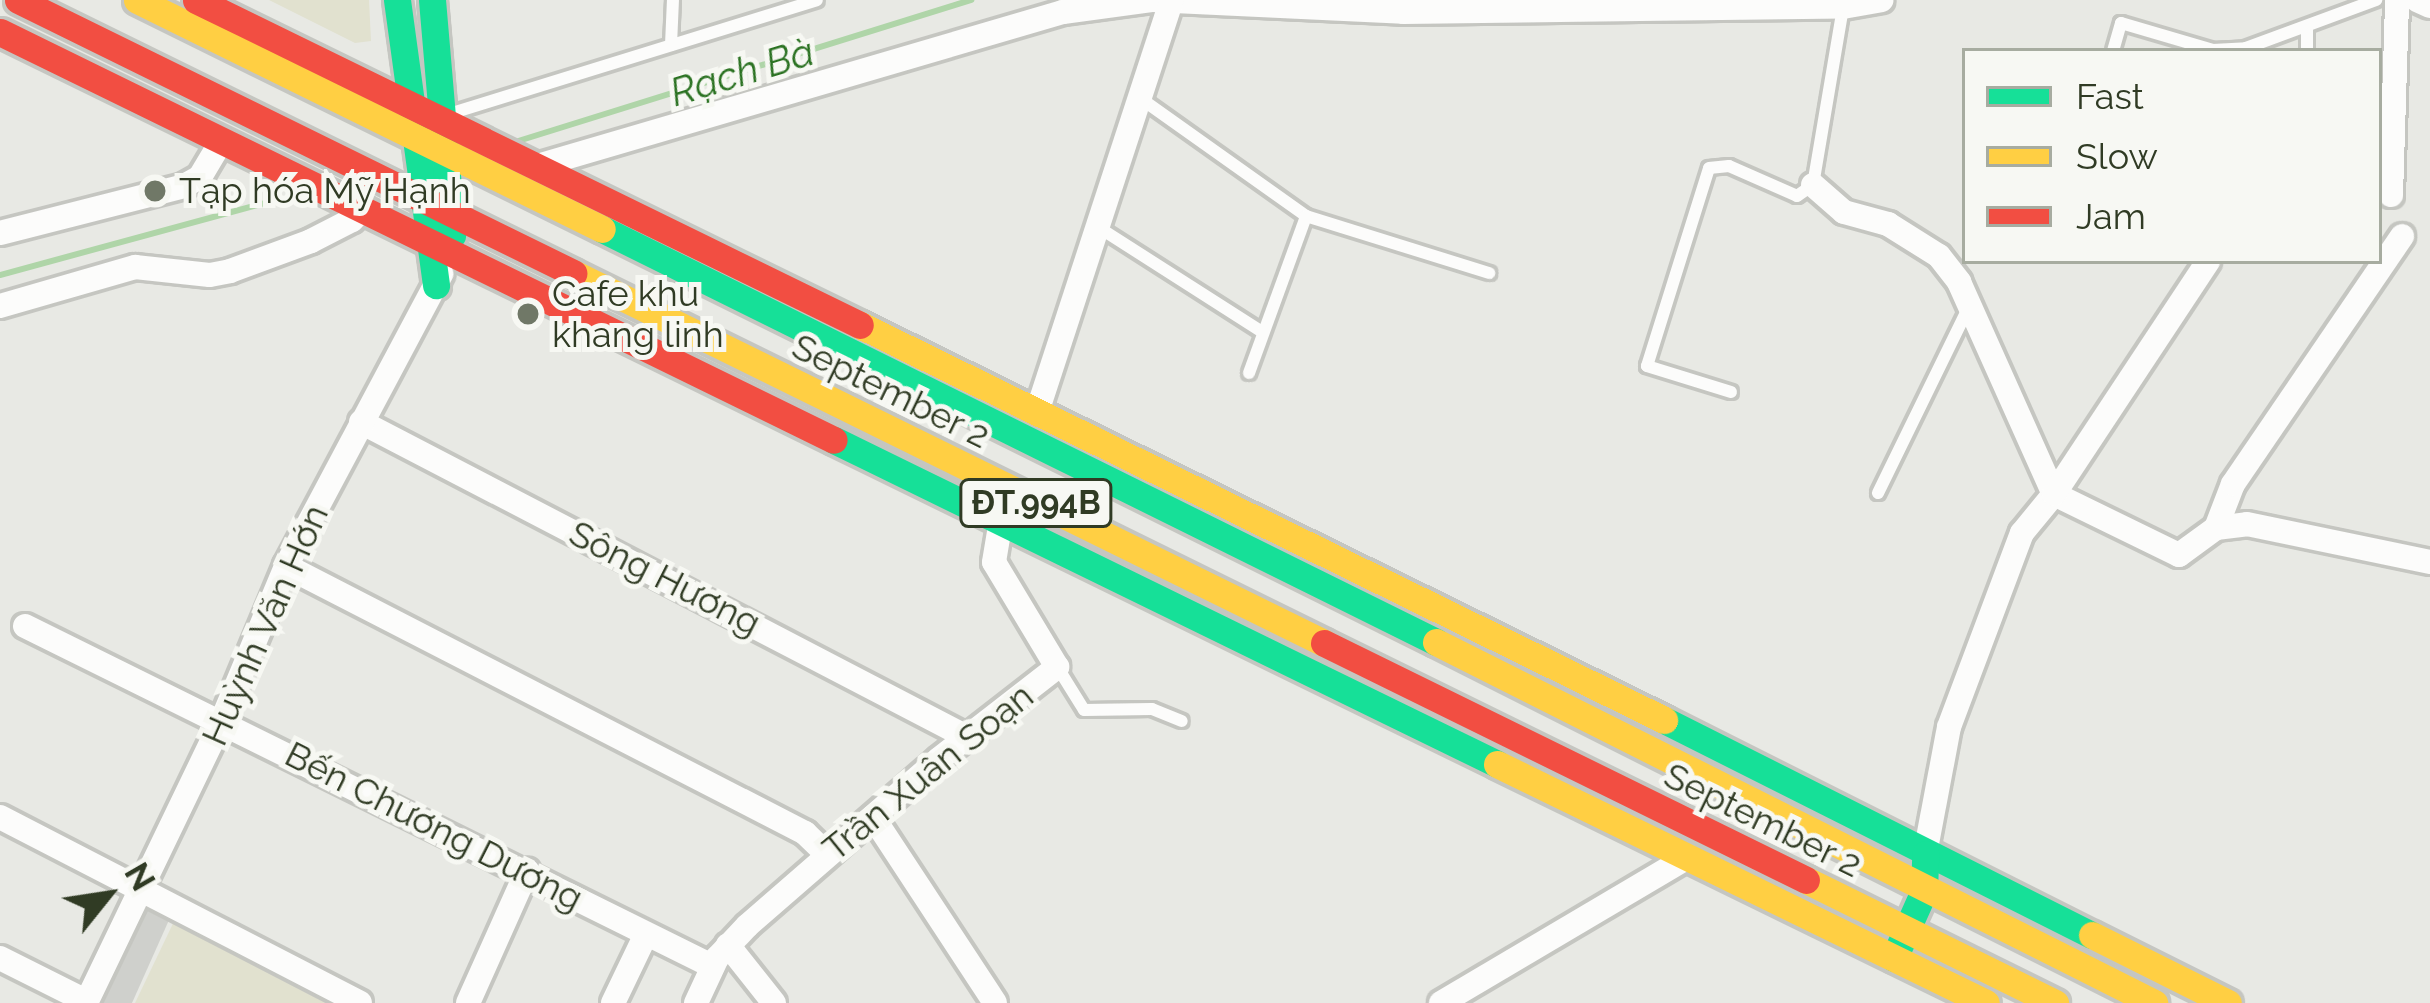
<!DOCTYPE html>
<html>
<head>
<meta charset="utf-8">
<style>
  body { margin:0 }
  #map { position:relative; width:2430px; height:1003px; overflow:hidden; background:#e8e9e4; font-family:Raleway,sans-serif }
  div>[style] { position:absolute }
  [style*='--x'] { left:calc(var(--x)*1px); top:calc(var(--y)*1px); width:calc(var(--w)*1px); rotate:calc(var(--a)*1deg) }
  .green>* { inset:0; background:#e1e1cf }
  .stream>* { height:6px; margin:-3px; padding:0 3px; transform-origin:3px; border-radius:3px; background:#afd5a8 }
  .building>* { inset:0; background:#cfd0cc }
  .roads { filter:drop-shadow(3px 0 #c5c6c1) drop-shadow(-3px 0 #c5c6c1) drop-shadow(0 3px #c5c6c1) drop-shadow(0 -3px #c5c6c1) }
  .lane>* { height:12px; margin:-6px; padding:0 6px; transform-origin:6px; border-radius:6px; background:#fcfcfb }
  .street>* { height:24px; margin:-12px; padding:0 12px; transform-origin:12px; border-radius:12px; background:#fcfcfb }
  .fast>* { height:27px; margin:-13.5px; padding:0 13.5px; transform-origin:13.5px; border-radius:13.5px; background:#16e098 }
  .slow>* { height:27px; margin:-13.5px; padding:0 13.5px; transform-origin:13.5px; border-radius:13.5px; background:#ffcf43 }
  .jam>* { height:27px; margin:-13.5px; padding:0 13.5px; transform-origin:13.5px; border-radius:13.5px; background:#f24e42 }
  .dots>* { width:33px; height:33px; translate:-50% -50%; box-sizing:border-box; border:6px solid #f7f8f3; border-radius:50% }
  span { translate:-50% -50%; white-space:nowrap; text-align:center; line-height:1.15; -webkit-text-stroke:10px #f7f8f3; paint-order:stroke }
  .shield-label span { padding:3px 9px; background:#f7f8f3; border:3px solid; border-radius:9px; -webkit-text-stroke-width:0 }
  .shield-label { font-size:33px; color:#303b24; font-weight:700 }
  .poi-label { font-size:36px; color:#303b24 }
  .left { translate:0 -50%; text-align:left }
  .street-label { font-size:36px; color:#303b24 }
  .water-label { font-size:39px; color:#2b7222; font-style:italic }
  .legend { position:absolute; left:1962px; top:48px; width:420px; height:216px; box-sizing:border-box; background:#f7f8f3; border:3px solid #a7aca0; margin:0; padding:15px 21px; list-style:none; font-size:36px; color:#303b24 }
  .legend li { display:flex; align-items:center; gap:24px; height:60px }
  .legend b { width:60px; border:3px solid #a7aca0 }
  .north { position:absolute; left:48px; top:835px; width:120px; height:120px; -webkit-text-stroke:9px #f7f8f3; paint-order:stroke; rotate:60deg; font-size:33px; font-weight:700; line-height:48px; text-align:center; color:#303b24 }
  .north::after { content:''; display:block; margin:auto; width:42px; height:54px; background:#303b24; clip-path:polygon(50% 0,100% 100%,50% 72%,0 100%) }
</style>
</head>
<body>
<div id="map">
  <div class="green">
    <div style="clip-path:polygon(269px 0,369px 0,371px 41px,355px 43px)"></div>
    <div style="clip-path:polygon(178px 913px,362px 1003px,135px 1003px)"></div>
  </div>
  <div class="stream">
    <div style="--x:515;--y:142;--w:478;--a:-17.3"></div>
    <div style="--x:0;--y:275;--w:278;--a:-15.2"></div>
  </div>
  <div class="building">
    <div style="clip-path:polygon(141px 907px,169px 920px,132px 1003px,98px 1003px)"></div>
  </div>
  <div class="roads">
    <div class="lane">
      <div style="--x:2307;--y:28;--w:23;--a:90"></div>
      <div style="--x:671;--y:45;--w:45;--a:-87.5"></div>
      <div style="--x:2113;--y:51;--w:29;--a:-74"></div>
      <div style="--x:2121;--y:23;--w:96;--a:16.4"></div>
      <div style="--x:2213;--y:50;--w:33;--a:-3"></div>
      <div style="--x:2246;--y:48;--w:139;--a:-20.3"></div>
      <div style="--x:1140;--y:98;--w:204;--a:35.4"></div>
      <div style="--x:1306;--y:216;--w:192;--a:17.3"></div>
      <div style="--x:449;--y:114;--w:385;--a:-17.2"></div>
      <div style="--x:1098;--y:227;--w:195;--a:32.6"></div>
      <div style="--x:1249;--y:373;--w:167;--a:-70"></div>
      <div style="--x:1731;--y:392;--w:88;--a:-162.8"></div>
      <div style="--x:1647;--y:366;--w:207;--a:-72.6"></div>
      <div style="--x:1709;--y:168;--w:20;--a:-6"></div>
      <div style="--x:1729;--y:166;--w:74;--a:23.8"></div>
      <div style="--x:1797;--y:196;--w:19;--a:-35"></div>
      <div style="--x:1813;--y:185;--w:181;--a:-80.4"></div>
      <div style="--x:1878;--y:493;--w:210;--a:-64"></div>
      <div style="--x:1058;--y:668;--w:49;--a:58.2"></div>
      <div style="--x:1084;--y:710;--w:68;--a:-0.8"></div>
      <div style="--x:1152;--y:709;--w:32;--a:22"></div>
    </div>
    <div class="street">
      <div style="--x:2417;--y:0;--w:14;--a:25"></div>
      <div style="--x:534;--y:167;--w:551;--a:-16.33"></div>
      <div style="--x:1063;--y:12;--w:91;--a:-7.6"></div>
      <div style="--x:1153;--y:0;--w:250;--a:2.7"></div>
      <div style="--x:1403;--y:12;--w:440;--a:-0.7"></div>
      <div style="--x:1843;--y:7;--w:39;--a:-10"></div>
      <div style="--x:1813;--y:185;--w:41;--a:41.1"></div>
      <div style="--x:1844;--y:212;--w:46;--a:15.3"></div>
      <div style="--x:1888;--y:224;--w:60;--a:32.1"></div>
      <div style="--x:1939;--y:256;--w:33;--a:52"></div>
      <div style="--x:1959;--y:282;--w:232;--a:65.9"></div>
      <div style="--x:2054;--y:494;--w:139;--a:26"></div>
      <div style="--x:2179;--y:555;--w:46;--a:-36.1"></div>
      <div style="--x:2216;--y:528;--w:31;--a:-7"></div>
      <div style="--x:2247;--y:524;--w:187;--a:11.7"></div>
      <div style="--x:2391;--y:195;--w:195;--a:-88.2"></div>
      <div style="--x:0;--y:233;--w:190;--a:-14.3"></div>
      <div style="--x:184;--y:186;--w:18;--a:-29"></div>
      <div style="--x:200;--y:177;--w:43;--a:-59.3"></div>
      <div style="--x:0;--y:306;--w:141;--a:-16.1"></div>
      <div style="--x:135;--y:267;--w:75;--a:6.1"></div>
      <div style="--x:210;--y:275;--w:20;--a:-11"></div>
      <div style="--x:230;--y:271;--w:86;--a:-20.3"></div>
      <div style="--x:311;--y:241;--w:46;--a:-27.1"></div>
      <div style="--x:352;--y:220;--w:17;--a:-45"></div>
      <div style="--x:1037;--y:412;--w:434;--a:-71.9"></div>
      <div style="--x:361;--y:422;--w:683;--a:27.47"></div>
      <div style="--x:2216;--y:528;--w:47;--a:-68.9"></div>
      <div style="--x:2233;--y:484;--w:300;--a:-55.7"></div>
      <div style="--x:286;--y:566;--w:584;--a:27.22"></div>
      <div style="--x:805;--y:833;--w:30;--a:44"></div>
      <div style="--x:25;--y:626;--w:767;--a:26.33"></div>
      <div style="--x:0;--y:817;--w:405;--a:27.3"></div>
      <div style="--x:873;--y:817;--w:222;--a:56.7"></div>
      <div style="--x:1925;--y:854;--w:129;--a:-79.3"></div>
      <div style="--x:1949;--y:727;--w:207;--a:-69.4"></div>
      <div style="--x:2022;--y:533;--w:50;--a:-50.6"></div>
      <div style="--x:2054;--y:494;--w:279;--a:-56.5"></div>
      <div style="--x:728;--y:945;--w:74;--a:51.6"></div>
      <div style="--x:0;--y:958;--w:96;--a:26.6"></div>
      <div style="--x:86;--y:1003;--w:314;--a:-64.3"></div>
      <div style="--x:222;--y:720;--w:167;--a:-67.4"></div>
      <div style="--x:286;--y:566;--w:331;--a:-62"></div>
      <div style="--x:468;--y:1003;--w:145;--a:-65.9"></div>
      <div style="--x:613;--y:1003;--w:76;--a:-64.4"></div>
      <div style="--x:696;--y:1003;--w:50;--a:-65"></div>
      <div style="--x:717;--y:958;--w:44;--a:-46.8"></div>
      <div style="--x:747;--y:926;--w:254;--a:-41"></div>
      <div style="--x:939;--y:759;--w:150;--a:-37.9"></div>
      <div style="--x:1057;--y:667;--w:122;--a:-121"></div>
      <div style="--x:994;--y:562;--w:43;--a:-80.5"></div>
      <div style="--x:1441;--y:1003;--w:287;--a:-30.6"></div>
    </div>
    <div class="fast">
      <div style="--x:397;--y:0;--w:288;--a:82.2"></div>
      <div style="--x:432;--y:0;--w:236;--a:85.1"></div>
      <div style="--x:602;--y:229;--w:931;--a:26.34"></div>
      <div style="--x:834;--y:440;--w:738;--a:26.04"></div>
      <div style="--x:1664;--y:720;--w:479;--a:26.7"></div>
      <div style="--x:1894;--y:958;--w:73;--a:-65.9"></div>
      <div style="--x:1924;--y:891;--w:37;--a:-88"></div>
    </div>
    <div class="slow">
      <div style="--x:137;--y:0;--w:518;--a:26.22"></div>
      <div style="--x:573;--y:273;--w:837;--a:26.23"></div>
      <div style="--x:860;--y:325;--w:896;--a:26.16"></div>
      <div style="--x:1436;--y:642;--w:804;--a:26.69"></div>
      <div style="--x:1497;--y:764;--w:544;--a:26.05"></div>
      <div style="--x:1806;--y:880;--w:278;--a:26.3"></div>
      <div style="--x:2092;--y:935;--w:152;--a:26.6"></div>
    </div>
    <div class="jam">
      <div style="--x:18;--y:0;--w:619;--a:26.19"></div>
      <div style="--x:196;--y:0;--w:739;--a:26.08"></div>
      <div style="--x:0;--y:32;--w:928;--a:26.07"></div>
      <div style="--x:1324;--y:643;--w:537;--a:26.18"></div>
    </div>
  </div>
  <div class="dots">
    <div style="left:155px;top:191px;background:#707867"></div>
    <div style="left:528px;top:314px;background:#707867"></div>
  </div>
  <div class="shield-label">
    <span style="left:1036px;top:503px">ĐT.994B</span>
  </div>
  <div class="poi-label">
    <span class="left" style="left:179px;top:191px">Tạp hóa Mỹ Hạnh</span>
    <span class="left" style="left:552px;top:314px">Cafe khu<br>khang linh</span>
  </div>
  <div class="street-label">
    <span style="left:891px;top:391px;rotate:26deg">September 2</span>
    <span style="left:665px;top:578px;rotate:27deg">Sông Hương</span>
    <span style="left:265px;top:625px;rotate:-66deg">Huỳnh Văn Hớn</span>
    <span style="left:928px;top:772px;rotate:-39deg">Trần Xuân Soạn</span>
    <span style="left:1763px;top:820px;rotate:26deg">September 2</span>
    <span style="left:434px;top:826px;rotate:27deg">Bến Chương Dương</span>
  </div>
  <div class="water-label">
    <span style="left:742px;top:72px;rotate:-17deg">Rạch Bà</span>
  </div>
  <ul class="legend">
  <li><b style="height:15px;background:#16e098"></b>Fast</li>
  <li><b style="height:15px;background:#ffcf43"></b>Slow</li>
  <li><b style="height:15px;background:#f24e42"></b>Jam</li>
  </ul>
  <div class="north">N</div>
</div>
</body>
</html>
